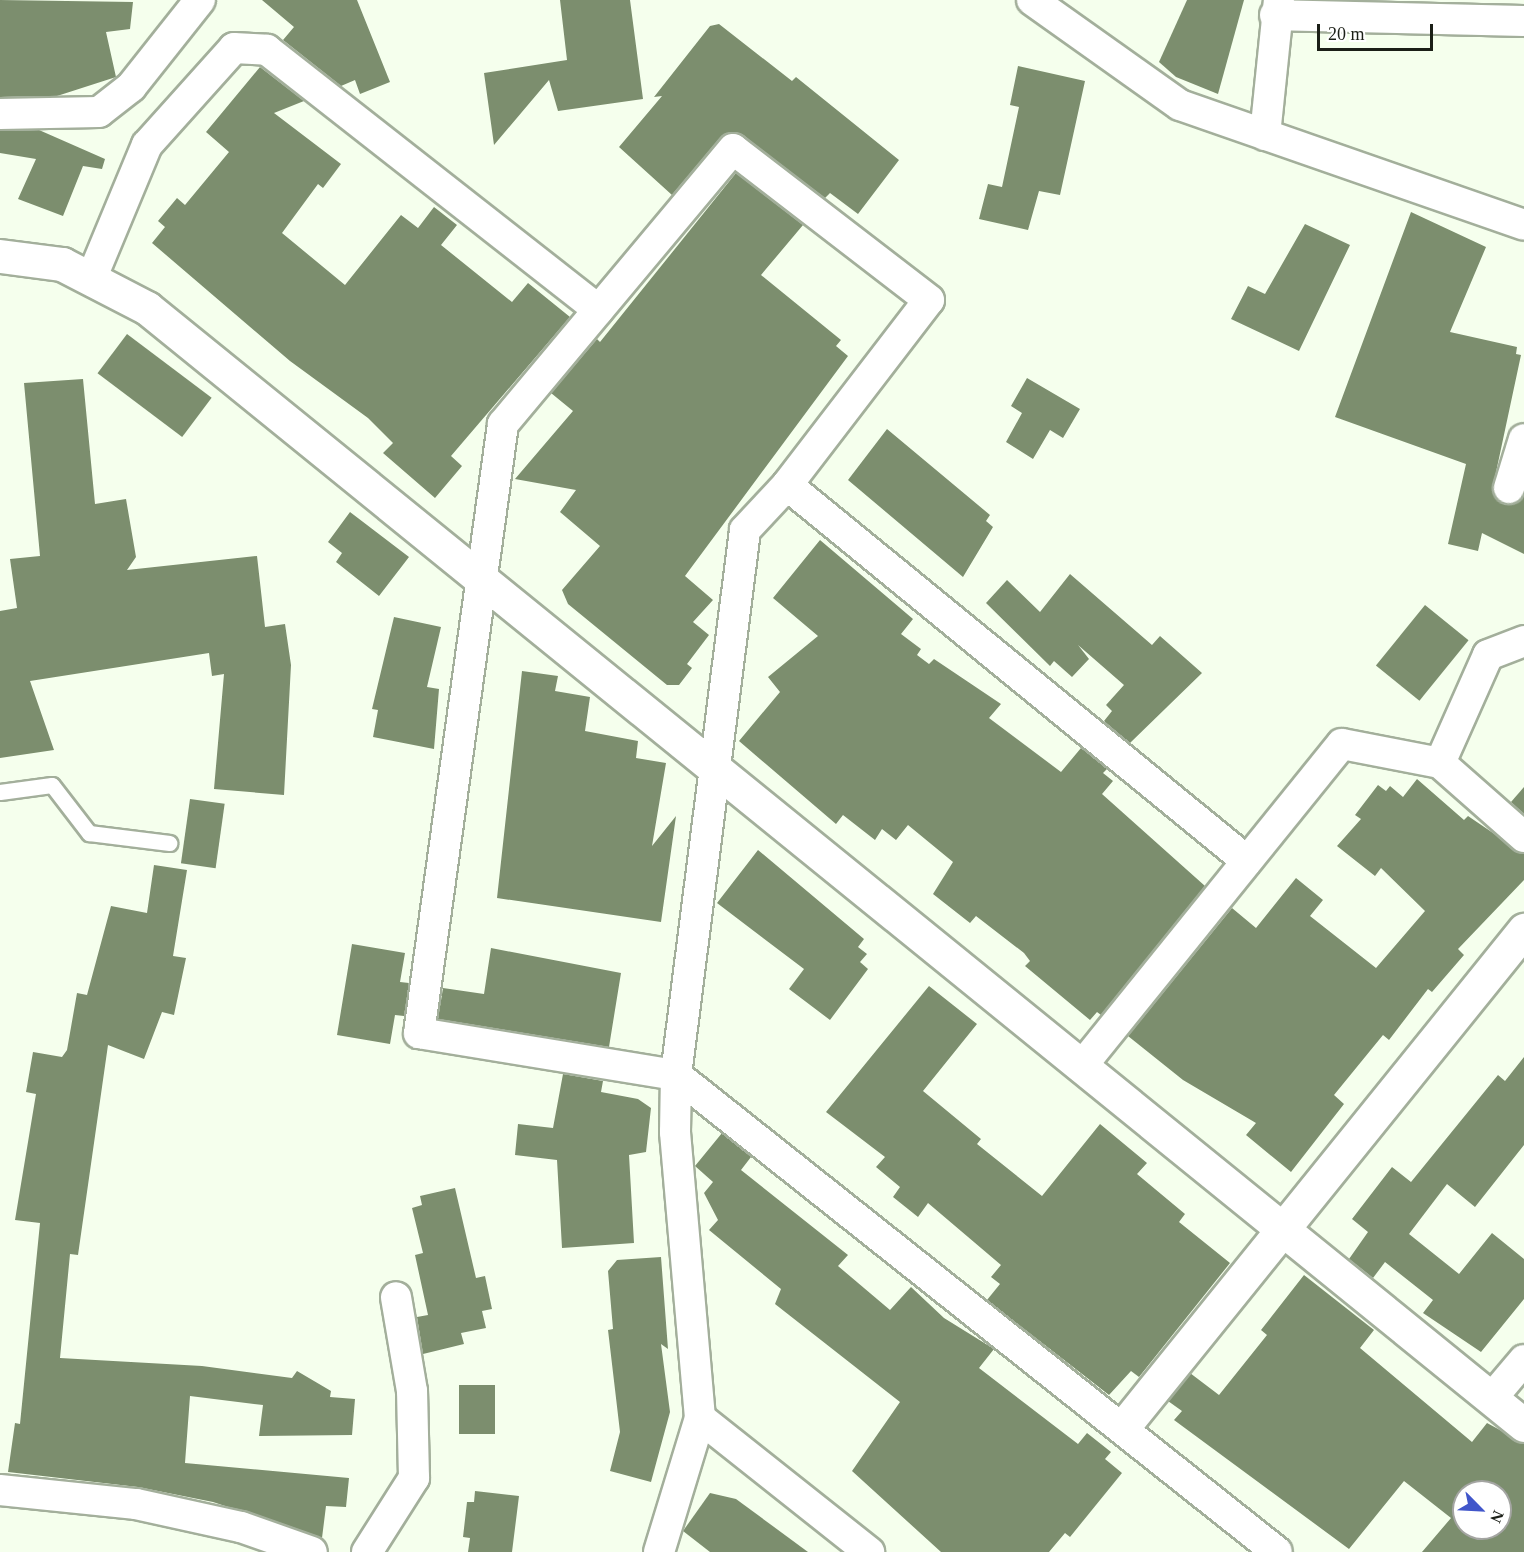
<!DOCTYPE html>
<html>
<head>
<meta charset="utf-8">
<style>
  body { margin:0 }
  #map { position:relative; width:1524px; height:1552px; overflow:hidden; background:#f5ffed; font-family:Georgia,serif }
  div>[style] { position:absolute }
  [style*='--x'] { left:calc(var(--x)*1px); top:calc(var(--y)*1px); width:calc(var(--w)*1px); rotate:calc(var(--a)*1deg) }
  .building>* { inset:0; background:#7c8e6e; transform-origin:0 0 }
  .roads { filter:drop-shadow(2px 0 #a3af9b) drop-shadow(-2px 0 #a3af9b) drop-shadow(0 2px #a3af9b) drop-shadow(0 -2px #a3af9b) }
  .service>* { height:15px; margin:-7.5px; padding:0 7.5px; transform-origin:7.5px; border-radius:7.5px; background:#fff }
  .minor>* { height:30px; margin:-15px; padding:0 15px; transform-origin:15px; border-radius:15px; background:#fff }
  .tertiary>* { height:33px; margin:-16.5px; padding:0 16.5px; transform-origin:16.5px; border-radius:16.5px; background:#fff }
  span { translate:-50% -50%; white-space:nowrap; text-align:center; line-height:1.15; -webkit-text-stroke:6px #fff; paint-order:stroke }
  .north { position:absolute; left:1452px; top:1480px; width:60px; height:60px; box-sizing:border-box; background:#fff; border:2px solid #a4a5a2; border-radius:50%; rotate:114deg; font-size:16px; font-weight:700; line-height:24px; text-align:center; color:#1b1f17 }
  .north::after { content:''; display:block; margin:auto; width:21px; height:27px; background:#4156ca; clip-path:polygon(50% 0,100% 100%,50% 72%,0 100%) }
  .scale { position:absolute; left:1317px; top:24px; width:116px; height:27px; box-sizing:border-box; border:3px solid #1b1f17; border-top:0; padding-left:8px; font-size:18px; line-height:21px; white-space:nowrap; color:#1b1f17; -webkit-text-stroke:4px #fff; paint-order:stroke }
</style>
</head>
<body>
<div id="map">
  <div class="building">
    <div style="clip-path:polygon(0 0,133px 2px,130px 29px,106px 32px,116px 77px,57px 96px,0 97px)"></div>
    <div style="clip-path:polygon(262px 0,357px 0,390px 82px,360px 94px,355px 80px,341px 86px,283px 40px,294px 27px)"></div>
    <div style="clip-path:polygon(560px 0,630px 0,643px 99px,558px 111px,549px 80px,494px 145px,484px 73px,567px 60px)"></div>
    <div style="clip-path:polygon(1187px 0,1244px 0,1218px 94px,1176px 77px,1159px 62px)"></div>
    <div style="clip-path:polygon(719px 24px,792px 81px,796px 77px,899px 160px,858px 214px,830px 193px,825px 198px,736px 132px,720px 138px,672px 195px,619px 147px,662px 96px,654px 97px,710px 26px)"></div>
    <div style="clip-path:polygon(1018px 66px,1085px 81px,1060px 195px,1039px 191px,1028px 230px,979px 219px,988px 184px,1002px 187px,1019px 107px,1010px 105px)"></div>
    <div style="clip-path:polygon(260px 67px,304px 101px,274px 113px,341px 164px,323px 188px,318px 184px,282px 233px,345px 285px,401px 215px,418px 228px,434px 207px,457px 225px,441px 245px,512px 302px,528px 283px,570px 317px,451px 456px,462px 466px,435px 498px,383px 453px,393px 443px,368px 418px,290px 361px,152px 243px,165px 227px,158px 221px,177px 198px,185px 205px,229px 152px,206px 132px)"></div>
    <div style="clip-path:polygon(39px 130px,105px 159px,102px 169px,83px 166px,63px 216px,18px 199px,36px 159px,0 153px,0 131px)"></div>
    <div style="clip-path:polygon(736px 173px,803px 225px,761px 275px,841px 340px,836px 346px,848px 356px,685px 576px,713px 600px,693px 622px,709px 635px,687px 664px,692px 668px,679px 685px,667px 685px,568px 604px,562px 590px,600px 546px,560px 512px,576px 490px,515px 479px,573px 411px,551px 393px,597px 339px,600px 342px)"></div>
    <div style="clip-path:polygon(1411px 212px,1486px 247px,1450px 332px,1517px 347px,1516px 354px,1521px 355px,1492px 491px,1505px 505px,1524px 496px,1524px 554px,1482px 533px,1478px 551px,1448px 544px,1466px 464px,1335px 417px)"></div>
    <div style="clip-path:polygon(1305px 224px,1350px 245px,1299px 351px,1231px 319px,1248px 286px,1265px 294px)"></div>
    <div style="left:127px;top:334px;width:106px;height:49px;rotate:37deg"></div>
    <div style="clip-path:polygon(1027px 378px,1080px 409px,1063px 438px,1050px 430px,1033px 459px,1006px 442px,1022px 413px,1011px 406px)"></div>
    <div style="clip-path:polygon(83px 379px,95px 504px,126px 499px,136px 557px,127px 570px,257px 556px,265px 627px,285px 624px,291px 665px,284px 795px,214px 789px,224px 674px,212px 676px,209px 653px,30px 681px,54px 750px,0 758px,0 611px,17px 608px,10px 559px,40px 556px,24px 383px)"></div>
    <div style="clip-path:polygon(887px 429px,990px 515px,986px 521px,993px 527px,963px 577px,848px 480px)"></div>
    <div style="clip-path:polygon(350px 512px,409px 557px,379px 596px,336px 562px,342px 553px,328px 542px)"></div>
    <div style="clip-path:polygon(820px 540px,913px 619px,901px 634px,921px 649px,917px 655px,929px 664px,934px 659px,1001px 704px,989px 718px,1061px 772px,1081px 748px,1107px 769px,1103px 773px,1113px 781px,1102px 794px,1205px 886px,1101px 1015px,1097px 1012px,1090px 1020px,1025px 966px,1030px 961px,1024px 953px,976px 916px,970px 923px,933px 894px,953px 862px,908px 825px,896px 840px,882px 829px,875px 840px,843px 815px,836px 824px,739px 741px,780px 692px,768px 677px,818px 636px,773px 598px)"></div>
    <div style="clip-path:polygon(1070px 574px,1152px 645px,1160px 636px,1202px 673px,1130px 743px,1104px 721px,1112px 711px,1106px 705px,1124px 685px,1078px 645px,1089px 659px,1072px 677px,1054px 661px,1050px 666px,986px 603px,1007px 580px,1040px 612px)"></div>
    <div style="left:1425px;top:605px;width:56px;height:78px;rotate:39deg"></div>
    <div style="clip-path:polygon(394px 617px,441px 627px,427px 687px,439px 689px,434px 749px,373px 737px,378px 710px,372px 709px)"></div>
    <div style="clip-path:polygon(522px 671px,558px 676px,555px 691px,590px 697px,585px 731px,638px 741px,636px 758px,666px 763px,652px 846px,676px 816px,661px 922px,497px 898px)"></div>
    <div style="clip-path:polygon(1417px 779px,1464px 820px,1468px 816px,1524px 854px,1524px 880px,1458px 949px,1464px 955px,1432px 992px,1428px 989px,1389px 1040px,1383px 1035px,1334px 1095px,1344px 1104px,1291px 1172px,1246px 1135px,1256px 1123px,1183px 1080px,1128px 1036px,1232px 908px,1256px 928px,1296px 878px,1323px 900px,1310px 916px,1376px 968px,1425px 911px,1381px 868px,1375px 876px,1337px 846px,1361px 819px,1355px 815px,1378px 785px,1386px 791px,1390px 786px,1403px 797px)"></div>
    <div style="clip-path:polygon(1524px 787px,1524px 814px,1511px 802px)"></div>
    <div style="left:190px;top:799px;width:35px;height:65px;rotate:8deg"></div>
    <div style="clip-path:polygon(758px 850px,864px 939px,858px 947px,867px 954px,860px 962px,868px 969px,830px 1020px,789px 989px,804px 969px,717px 903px)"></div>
    <div style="clip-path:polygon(154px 865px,187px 870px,173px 956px,186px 958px,174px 1015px,162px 1012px,144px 1059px,108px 1045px,78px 1255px,70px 1254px,60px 1358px,202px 1366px,292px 1378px,297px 1371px,331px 1391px,330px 1397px,355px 1399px,352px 1435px,259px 1436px,263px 1405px,190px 1396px,185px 1463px,349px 1478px,346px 1507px,326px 1506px,322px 1538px,213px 1502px,138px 1487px,8px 1472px,15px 1423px,20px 1424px,40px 1223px,15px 1220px,36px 1094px,26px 1092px,33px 1052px,62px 1057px,67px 1050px,77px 993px,87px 995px,111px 906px,147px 913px)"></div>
    <div style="clip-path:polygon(352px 944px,405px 953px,400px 982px,409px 983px,404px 1016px,395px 1015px,390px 1044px,337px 1035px)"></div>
    <div style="clip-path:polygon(491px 948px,621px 973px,609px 1047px,438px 1019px,443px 988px,484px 994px)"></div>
    <div style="clip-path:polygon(929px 986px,977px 1024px,923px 1091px,981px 1139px,977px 1144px,1042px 1196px,1100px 1124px,1147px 1163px,1137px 1174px,1185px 1214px,1179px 1222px,1230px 1263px,1139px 1377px,1131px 1371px,1109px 1395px,987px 1300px,1000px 1284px,991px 1277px,1001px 1265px,928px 1203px,918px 1217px,893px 1197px,900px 1187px,876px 1167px,885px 1157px,826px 1112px)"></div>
    <div style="clip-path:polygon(1524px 1057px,1524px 1145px,1475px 1207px,1447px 1184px,1409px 1234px,1459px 1274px,1492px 1233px,1524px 1259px,1524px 1299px,1481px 1352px,1423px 1313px,1433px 1300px,1385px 1262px,1373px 1278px,1349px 1259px,1368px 1232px,1352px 1219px,1392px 1167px,1411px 1182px,1498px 1075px,1505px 1081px)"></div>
    <div style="clip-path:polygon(563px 1074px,603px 1081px,601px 1092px,638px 1099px,651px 1108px,646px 1152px,629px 1155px,634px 1243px,562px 1248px,557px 1160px,515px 1155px,518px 1124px,553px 1128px)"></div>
    <div style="clip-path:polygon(722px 1133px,751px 1157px,741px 1170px,848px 1255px,838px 1266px,890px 1310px,911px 1287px,944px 1318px,994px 1349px,979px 1368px,1078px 1444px,1087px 1433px,1111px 1452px,1105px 1459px,1122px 1473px,1070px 1537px,1065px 1533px,1049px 1552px,941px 1552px,852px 1471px,900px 1402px,775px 1304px,781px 1289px,709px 1230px,718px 1220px,704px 1193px,713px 1182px,695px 1166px)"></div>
    <div style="clip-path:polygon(455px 1188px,476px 1278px,485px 1276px,492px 1309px,482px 1311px,486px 1328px,461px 1333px,464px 1344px,423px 1354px,417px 1317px,428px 1315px,415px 1255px,423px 1253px,412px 1208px,422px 1205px,420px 1196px)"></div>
    <div style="clip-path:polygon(661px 1257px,668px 1349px,661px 1344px,670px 1412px,651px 1482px,610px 1471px,620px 1432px,608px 1330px,613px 1329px,608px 1271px,617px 1260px)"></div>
    <div style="clip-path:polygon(evenodd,1304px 1275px,1374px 1330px,1360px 1348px,1472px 1442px,1487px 1423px,1524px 1443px,1524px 1552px,1422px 1552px,1451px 1518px,1404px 1481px,1349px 1549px,1174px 1420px,1182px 1411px,1168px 1401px,1190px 1373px,1219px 1395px,1267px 1335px,1261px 1330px,1304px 1275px,1464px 1492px,1500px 1492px,1500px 1528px,1464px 1528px,1464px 1492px)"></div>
    <div style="left:459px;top:1385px;width:36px;height:49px"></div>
    <div style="clip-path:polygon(475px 1491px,519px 1496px,512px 1552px,468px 1552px,470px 1538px,463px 1537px,467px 1502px,474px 1502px)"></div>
    <div style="clip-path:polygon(710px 1493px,736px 1499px,808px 1552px,710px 1552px,683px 1531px)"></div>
  </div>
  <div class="roads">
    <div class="service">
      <div style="--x:0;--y:792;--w:52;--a:-7.7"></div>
      <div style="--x:52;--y:785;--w:61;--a:52.4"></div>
      <div style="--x:89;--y:833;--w:81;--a:7.1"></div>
    </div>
    <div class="minor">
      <div style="--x:1032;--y:0;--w:181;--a:35.4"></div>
      <div style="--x:1180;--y:105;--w:364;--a:19.2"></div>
      <div style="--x:1275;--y:15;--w:249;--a:1.4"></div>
      <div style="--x:0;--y:114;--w:99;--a:-1.2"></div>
      <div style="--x:99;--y:112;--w:41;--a:-38"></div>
      <div style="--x:131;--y:87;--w:111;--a:-51.6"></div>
      <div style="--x:1265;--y:135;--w:136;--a:-84.1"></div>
      <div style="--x:92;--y:277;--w:143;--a:-67.4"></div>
      <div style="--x:147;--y:145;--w:130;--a:-48.1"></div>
      <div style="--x:234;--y:48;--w:33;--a:3"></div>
      <div style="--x:267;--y:50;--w:421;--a:38.1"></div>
      <div style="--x:787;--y:485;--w:594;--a:39.26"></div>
      <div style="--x:1509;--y:488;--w:51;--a:-73"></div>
      <div style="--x:1440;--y:763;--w:118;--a:-66"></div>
      <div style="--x:1488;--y:655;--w:39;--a:-21"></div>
      <div style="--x:1081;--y:1067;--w:415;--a:-51.1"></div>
      <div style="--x:1342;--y:744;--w:100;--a:11"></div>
      <div style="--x:1440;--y:763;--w:112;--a:41.4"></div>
      <div style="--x:1491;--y:1399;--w:51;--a:-49.8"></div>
      <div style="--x:700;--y:1418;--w:216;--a:38.4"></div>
      <div style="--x:0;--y:1490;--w:137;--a:5.9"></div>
      <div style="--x:136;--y:1504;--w:107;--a:12.4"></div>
      <div style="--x:241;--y:1527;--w:75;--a:19.4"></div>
      <div style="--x:367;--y:1552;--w:88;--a:-57.6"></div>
      <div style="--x:414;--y:1478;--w:87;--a:-91.3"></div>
      <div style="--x:412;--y:1391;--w:95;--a:-99.7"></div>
      <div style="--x:659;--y:1552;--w:140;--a:-73"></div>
      <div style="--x:700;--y:1418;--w:287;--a:-95"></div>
      <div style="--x:675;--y:1132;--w:57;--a:-89"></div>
      <div style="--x:676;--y:1075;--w:549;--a:-82.78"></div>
      <div style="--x:745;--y:530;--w:62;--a:-47"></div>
      <div style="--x:787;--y:485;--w:233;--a:-52.5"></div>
      <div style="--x:929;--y:300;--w:247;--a:-142.4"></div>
      <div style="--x:733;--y:149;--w:359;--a:129.9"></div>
      <div style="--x:503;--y:424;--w:615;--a:97.85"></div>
      <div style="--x:419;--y:1033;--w:260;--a:9.3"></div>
      <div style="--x:676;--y:1075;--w:767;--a:38.44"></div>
    </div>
    <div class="tertiary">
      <div style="--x:0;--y:256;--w:63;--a:7.4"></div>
      <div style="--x:62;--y:264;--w:96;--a:27.4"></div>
      <div style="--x:147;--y:308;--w:1773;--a:39.05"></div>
      <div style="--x:1123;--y:1427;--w:639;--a:-51.1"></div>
    </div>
  </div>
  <div class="north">N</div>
  <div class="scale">20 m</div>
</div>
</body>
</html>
